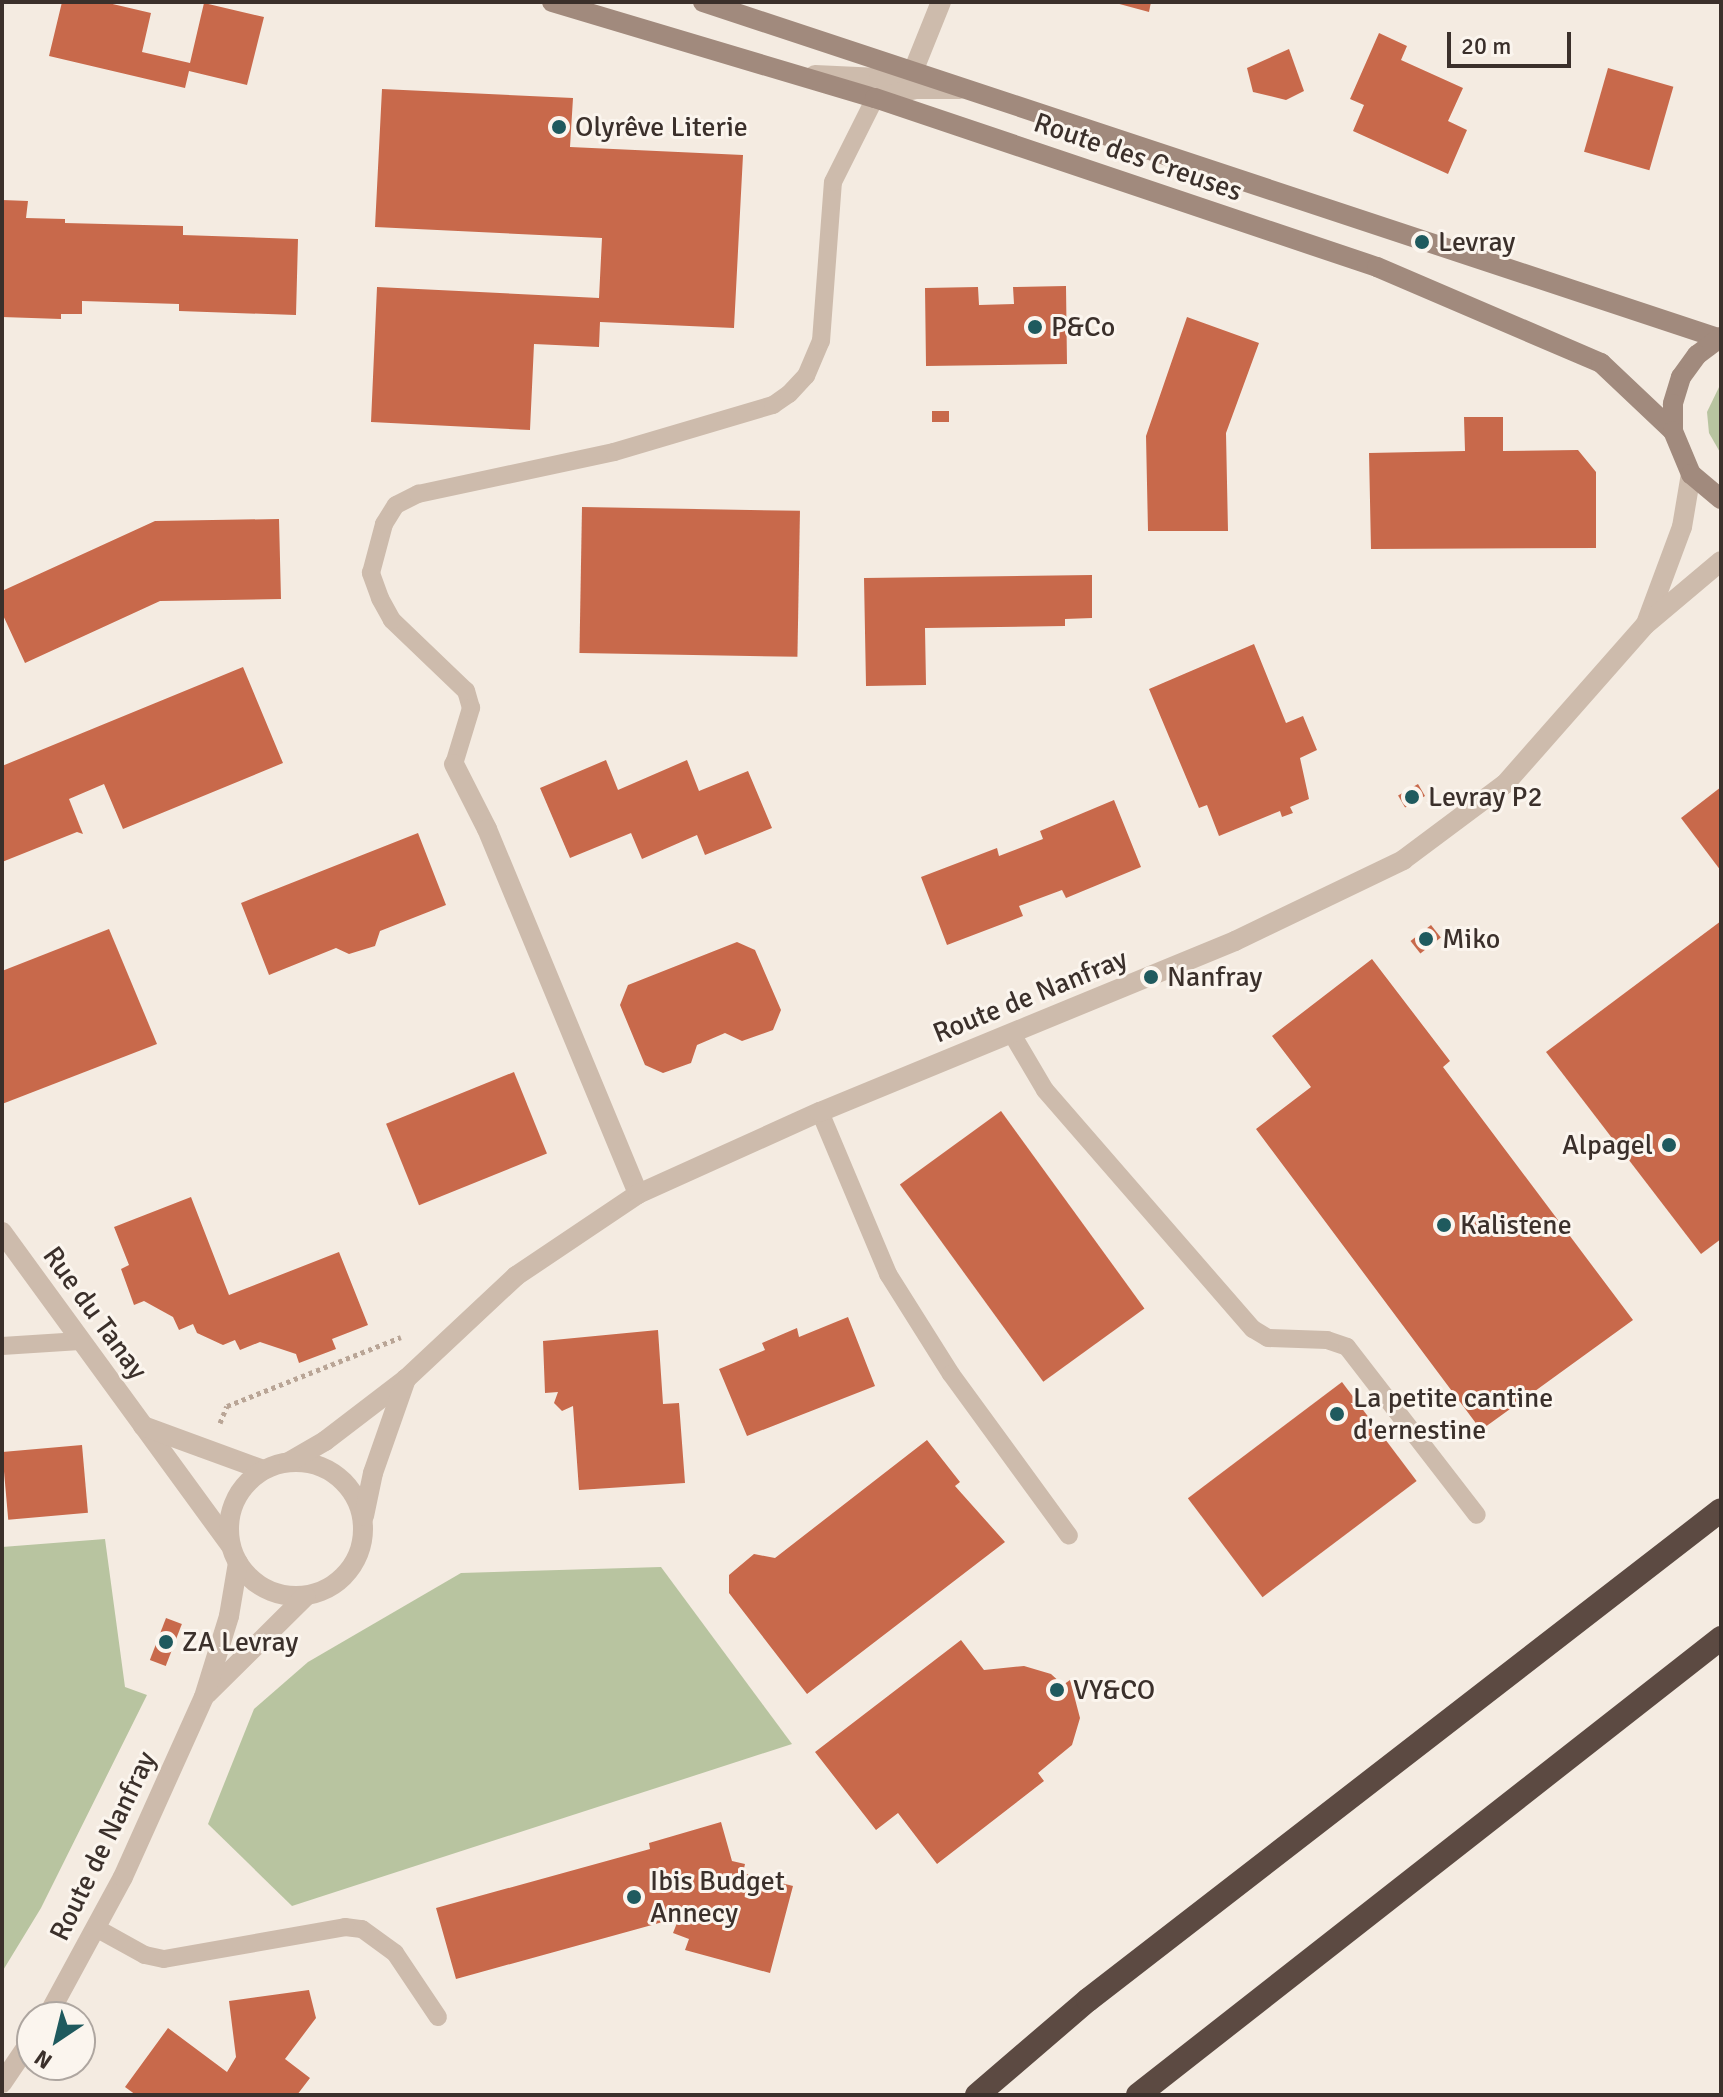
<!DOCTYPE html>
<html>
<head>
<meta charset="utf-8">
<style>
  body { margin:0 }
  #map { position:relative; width:1723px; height:2097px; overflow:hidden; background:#f4ebe1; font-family:Signika,sans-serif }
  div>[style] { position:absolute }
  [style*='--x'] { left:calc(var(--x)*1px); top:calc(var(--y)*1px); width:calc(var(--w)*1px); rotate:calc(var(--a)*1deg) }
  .green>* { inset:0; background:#b8c4a0 }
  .building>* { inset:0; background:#c8694b; transform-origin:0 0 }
  .path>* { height:5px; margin-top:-2.5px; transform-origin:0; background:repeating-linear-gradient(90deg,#b9a596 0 4px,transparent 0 8px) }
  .service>* { height:18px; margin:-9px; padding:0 9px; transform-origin:9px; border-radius:9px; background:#cdbbac }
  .minor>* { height:20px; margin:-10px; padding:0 10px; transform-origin:10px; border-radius:10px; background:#cdbbac }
  .minor>.ring { margin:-10px; padding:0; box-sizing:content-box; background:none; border:20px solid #cdbbac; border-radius:50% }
  .secondary>* { height:20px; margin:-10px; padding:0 10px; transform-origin:10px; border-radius:10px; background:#a18a7d }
  .motorway>* { height:24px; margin:-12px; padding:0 12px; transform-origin:12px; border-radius:12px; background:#5c4a42 }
  .dots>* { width:22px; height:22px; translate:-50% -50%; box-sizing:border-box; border:4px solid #fbf5ee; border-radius:50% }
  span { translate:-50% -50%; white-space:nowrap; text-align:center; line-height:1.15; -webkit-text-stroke:6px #fbf5ee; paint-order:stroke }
  .poi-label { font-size:28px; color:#3b302b }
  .left { translate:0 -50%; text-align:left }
  .right { translate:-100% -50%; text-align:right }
  .street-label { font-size:28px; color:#3b302b }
  .frame { position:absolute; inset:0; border:4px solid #3b302b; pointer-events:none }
  .north { position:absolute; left:16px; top:2001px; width:80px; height:80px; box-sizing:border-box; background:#fbf5ee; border:2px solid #aea6a0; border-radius:50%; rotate:215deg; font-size:22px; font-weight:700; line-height:32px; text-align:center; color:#3b302b }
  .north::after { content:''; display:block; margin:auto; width:28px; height:36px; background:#1f5a5e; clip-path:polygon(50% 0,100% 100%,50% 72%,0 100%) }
  .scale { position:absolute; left:1447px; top:32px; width:124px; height:36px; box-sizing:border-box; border:4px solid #3b302b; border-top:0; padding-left:10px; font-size:24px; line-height:28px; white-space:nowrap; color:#3b302b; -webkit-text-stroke:6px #fbf5ee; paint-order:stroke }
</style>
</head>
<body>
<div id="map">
  <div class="green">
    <div style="clip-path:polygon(1721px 383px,1721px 454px,1709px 433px,1707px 412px)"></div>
    <div style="clip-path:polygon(105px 1539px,125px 1687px,147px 1695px,41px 1908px,2px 1972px,2px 1547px)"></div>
    <div style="clip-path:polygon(661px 1567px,792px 1744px,292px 1906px,208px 1824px,254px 1709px,308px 1662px,461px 1573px)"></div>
  </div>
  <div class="building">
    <div style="clip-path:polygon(62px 2px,104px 2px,151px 13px,142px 52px,190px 63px,204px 3px,264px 17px,247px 85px,189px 71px,185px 88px,49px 56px)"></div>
    <div style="clip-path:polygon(1112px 2px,1151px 2px,1149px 12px)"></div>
    <div style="clip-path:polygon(1379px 33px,1407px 46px,1401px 60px,1463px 88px,1448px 121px,1467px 130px,1448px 174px,1353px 131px,1364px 105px,1350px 99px)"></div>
    <div style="clip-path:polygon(1289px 49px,1304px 91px,1286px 100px,1253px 92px,1247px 68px)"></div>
    <div style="left:1608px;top:68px;width:68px;height:87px;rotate:16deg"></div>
    <div style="clip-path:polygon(382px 89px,573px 98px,570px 147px,743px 155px,734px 328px,600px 322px,599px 347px,534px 344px,530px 430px,371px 422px,377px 287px,599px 298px,602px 238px,375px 227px)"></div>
    <div style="clip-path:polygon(2px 200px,28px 201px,26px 218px,65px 219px,65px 223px,183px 226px,183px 235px,298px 239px,296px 315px,179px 311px,179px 304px,82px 301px,82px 314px,61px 314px,61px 319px,2px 317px)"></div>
    <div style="clip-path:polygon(1066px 286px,1067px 364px,926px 366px,925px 288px,978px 287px,979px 305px,1014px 304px,1013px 287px)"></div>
    <div style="clip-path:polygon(1187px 317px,1259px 343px,1226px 433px,1228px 531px,1148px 531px,1146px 436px)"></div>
    <div style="left:932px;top:411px;width:17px;height:11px"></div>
    <div style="clip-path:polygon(1464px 417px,1503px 417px,1503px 451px,1578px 450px,1596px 472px,1596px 548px,1371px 549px,1369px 453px,1465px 451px)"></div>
    <div style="left:582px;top:507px;width:218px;height:146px;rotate:1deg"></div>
    <div style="clip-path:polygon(279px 519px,281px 599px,160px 601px,25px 663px,2px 613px,2px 591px,155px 521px)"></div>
    <div style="clip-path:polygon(1092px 575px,1092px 618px,1065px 619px,1065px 626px,925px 628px,926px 685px,866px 686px,864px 578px)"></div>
    <div style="clip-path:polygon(1254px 644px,1286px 723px,1303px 716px,1317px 750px,1300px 758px,1309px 799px,1290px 807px,1293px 813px,1282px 817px,1280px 811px,1219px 836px,1207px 805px,1199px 808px,1149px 689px)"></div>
    <div style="clip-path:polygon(243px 667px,283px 763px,123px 829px,104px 784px,69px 799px,83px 834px,77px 832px,2px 862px,2px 766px)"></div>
    <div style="clip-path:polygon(606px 760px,618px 790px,687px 760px,699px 791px,748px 771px,772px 828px,705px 855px,697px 835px,642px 859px,631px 833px,570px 858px,540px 788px)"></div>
    <div style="left:1418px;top:784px;width:14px;height:23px;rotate:60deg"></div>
    <div style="clip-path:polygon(1721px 787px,1721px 871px,1681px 818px)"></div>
    <div style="clip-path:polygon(1114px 800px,1141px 867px,1066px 898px,1062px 890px,1019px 906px,1023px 916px,947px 945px,921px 877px,997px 848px,999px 856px,1043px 839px,1040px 831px)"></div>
    <div style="clip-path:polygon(418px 833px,446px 905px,380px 931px,375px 946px,349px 954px,336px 948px,269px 975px,241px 903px)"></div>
    <div style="clip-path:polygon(1721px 921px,1721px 1239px,1701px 1254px,1546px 1052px)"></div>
    <div style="left:1431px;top:925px;width:16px;height:26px;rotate:52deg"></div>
    <div style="clip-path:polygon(109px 929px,157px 1044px,2px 1104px,2px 971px)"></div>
    <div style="clip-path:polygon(737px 942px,755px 950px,781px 1010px,773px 1030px,742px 1041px,725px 1033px,697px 1045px,691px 1063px,663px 1073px,645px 1065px,620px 1005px,628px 985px)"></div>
    <div style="clip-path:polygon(1372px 959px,1450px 1061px,1443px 1067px,1633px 1320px,1481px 1430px,1256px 1129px,1311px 1087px,1272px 1036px)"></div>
    <div style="left:514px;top:1072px;width:88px;height:138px;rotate:68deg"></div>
    <div style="left:1001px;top:1111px;width:244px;height:125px;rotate:54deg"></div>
    <div style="clip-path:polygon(191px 1197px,229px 1295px,339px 1252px,368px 1325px,332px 1339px,336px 1349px,299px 1363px,296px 1354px,260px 1342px,240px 1350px,235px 1340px,223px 1345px,197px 1333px,193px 1324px,179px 1330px,173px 1317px,144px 1301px,134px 1305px,121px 1269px,129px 1265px,114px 1227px)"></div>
    <div style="clip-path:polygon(848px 1317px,875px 1386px,747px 1436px,719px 1369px,765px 1350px,762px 1343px,797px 1328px,799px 1337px)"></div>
    <div style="clip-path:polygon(658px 1330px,663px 1404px,679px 1403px,685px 1483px,579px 1490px,573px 1406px,562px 1411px,554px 1403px,558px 1392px,545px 1393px,543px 1341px)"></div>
    <div style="left:1342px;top:1382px;width:124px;height:193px;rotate:53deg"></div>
    <div style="clip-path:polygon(927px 1440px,960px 1482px,955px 1486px,1005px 1542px,807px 1694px,729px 1593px,729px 1575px,754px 1554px,775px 1558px)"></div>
    <div style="left:82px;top:1445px;width:68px;height:80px;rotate:85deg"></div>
    <div style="left:166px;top:1618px;width:17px;height:45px;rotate:21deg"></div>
    <div style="clip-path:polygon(961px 1640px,984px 1670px,1024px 1666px,1051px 1674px,1063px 1685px,1070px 1680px,1080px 1718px,1072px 1745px,1038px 1773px,1044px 1781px,937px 1864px,898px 1813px,876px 1830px,815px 1752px)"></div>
    <div style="clip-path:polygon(721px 1822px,732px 1861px,745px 1864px,743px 1873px,793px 1886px,770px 1973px,685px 1950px,689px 1939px,673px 1933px,677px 1923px,670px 1920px,456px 1979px,436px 1908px,650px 1849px,649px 1843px)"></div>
    <div style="clip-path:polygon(309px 1990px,316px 2018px,285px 2059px,310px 2078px,297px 2095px,136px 2095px,125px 2087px,168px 2028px,227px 2072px,236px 2057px,229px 2001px)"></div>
  </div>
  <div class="path">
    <div style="--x:220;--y:1423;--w:18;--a:-68"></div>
    <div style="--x:227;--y:1406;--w:187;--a:-21.6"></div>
  </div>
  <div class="service">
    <div style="--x:454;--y:764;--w:59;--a:-73.1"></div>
    <div style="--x:471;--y:708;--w:18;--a:-106"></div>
    <div style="--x:466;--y:691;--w:103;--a:-136.2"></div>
    <div style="--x:392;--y:620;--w:25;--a:-119"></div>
    <div style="--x:380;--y:598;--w:27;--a:-110"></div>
    <div style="--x:371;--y:573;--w:51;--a:-75.1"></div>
    <div style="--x:384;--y:524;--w:22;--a:-58"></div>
    <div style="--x:396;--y:505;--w:25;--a:-27"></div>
    <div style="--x:418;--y:494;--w:200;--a:-12.1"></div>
    <div style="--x:614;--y:452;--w:166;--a:-16.5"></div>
    <div style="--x:773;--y:405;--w:19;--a:-35"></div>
    <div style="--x:789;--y:394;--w:25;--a:-47"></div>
    <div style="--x:806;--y:376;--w:38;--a:-67"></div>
    <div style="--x:821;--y:341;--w:159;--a:-85.7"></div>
    <div style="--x:833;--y:182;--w:94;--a:-63.4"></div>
    <div style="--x:1012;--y:1034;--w:65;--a:59.5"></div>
    <div style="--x:1045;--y:1090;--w:317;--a:49"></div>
    <div style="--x:1253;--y:1329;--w:17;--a:31"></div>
    <div style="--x:1268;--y:1338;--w:59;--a:1.9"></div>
    <div style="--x:1327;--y:1340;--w:21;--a:19"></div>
    <div style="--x:1347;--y:1347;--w:212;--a:52.3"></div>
    <div style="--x:820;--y:1112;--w:176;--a:67.2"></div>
    <div style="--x:888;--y:1274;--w:118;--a:57.8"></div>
    <div style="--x:951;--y:1374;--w:200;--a:53.9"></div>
    <div style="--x:2;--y:1346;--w:78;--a:-3.7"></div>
    <div style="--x:96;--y:1928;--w:56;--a:28.9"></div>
    <div style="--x:145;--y:1955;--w:19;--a:12"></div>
    <div style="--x:164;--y:1959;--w:184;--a:-10"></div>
    <div style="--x:345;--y:1927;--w:17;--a:7"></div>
    <div style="--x:362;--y:1929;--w:41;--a:36"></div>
    <div style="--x:395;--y:1953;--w:77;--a:56.1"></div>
  </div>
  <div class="minor">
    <div style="--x:815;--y:75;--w:64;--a:2.7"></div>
    <div style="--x:879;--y:78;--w:36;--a:-14"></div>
    <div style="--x:914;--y:69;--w:72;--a:-68.1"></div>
    <div style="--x:875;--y:98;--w:42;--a:-12.4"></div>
    <div style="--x:916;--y:89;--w:44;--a:0"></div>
    <div style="--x:1647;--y:621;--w:100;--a:-69.6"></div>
    <div style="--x:1682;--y:527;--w:54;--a:-80.4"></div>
    <div style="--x:454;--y:764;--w:73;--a:63.1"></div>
    <div style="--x:487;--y:829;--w:395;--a:67.5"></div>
    <div style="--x:2;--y:1232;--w:387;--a:53.9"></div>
    <div style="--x:143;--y:1426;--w:128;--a:20.1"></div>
    <div class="ring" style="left:229px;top:1462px;width:114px;height:114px"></div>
    <div style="--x:289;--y:1462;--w:42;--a:-30.3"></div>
    <div style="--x:325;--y:1441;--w:102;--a:-37.4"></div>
    <div style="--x:406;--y:1379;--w:151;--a:-43.1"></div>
    <div style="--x:516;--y:1276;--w:147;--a:-33.9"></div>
    <div style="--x:638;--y:1194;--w:200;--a:-24.3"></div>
    <div style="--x:820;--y:1112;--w:449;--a:-22.4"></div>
    <div style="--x:1235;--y:941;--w:187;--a:-25.7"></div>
    <div style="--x:1403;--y:860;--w:127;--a:-36.7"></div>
    <div style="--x:1505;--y:784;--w:212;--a:-48.6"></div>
    <div style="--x:1645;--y:625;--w:99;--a:-40.1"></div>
    <div style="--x:364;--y:1516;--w:44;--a:-78.2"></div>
    <div style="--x:373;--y:1473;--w:100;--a:-70.7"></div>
    <div style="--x:207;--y:1694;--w:139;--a:-44.7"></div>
    <div style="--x:47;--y:2017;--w:159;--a:-61.5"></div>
    <div style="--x:123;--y:1877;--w:197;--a:-65.8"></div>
    <div style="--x:204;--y:1697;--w:85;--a:-72.8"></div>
    <div style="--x:229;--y:1616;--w:54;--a:-80.4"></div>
    <div style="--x:2;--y:2083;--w:53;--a:-55.7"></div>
  </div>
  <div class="secondary">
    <div style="--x:552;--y:2;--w:337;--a:16.6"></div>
    <div style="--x:875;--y:98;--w:530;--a:18.61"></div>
    <div style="--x:1377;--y:267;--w:244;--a:23.2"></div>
    <div style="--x:1601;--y:363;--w:99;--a:43.4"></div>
    <div style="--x:703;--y:2;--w:1069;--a:18.32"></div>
    <div style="--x:1721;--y:337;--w:30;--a:143"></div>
    <div style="--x:1697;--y:355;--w:27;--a:126"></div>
    <div style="--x:1681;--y:377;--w:28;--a:107"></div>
    <div style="--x:1673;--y:404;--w:27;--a:90"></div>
    <div style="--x:1673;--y:431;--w:47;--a:67.3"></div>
    <div style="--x:1691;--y:474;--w:39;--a:40"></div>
  </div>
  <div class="motorway">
    <div style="--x:977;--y:2095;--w:146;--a:-40.6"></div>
    <div style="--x:1088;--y:2000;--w:800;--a:-37.74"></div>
    <div style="--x:1138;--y:2095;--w:741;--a:-38.09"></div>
  </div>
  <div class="dots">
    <div style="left:559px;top:127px;background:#1f5a5e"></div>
    <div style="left:1422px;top:242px;background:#1f5a5e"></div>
    <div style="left:1035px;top:327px;background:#1f5a5e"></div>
    <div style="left:1412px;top:797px;background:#1f5a5e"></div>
    <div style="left:1426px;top:939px;background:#1f5a5e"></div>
    <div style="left:1151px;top:977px;background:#1f5a5e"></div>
    <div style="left:1669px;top:1145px;background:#1f5a5e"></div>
    <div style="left:1444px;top:1225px;background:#1f5a5e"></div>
    <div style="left:1337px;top:1414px;background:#1f5a5e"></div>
    <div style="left:166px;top:1642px;background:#1f5a5e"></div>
    <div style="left:1057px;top:1690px;background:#1f5a5e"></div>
    <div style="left:634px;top:1897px;background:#1f5a5e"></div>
  </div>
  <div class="poi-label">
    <span class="left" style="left:575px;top:127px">Olyrêve Literie</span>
    <span class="left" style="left:1438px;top:242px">Levray</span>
    <span class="left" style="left:1051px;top:327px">P&amp;Co</span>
    <span class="left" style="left:1428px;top:797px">Levray P2</span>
    <span class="left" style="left:1442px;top:939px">Miko</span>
    <span class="left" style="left:1167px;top:977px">Nanfray</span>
    <span class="right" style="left:1653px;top:1145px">Alpagel</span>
    <span class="left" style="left:1460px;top:1225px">Kalistene</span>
    <span class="left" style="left:1353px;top:1414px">La petite cantine<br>d'ernestine</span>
    <span class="left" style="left:182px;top:1642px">ZA Levray</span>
    <span class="left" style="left:1073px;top:1690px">VY&amp;CO</span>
    <span class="left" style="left:650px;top:1897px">Ibis Budget<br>Annecy</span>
  </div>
  <div class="street-label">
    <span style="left:1138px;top:157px;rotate:19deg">Route des Creuses</span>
    <span style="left:1030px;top:996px;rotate:-22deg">Route de Nanfray</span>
    <span style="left:95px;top:1313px;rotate:54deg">Rue du Tanay</span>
    <span style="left:103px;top:1846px;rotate:-64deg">Route de Nanfray</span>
  </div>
  <div class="frame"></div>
  <div class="north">N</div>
  <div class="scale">20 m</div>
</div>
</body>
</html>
